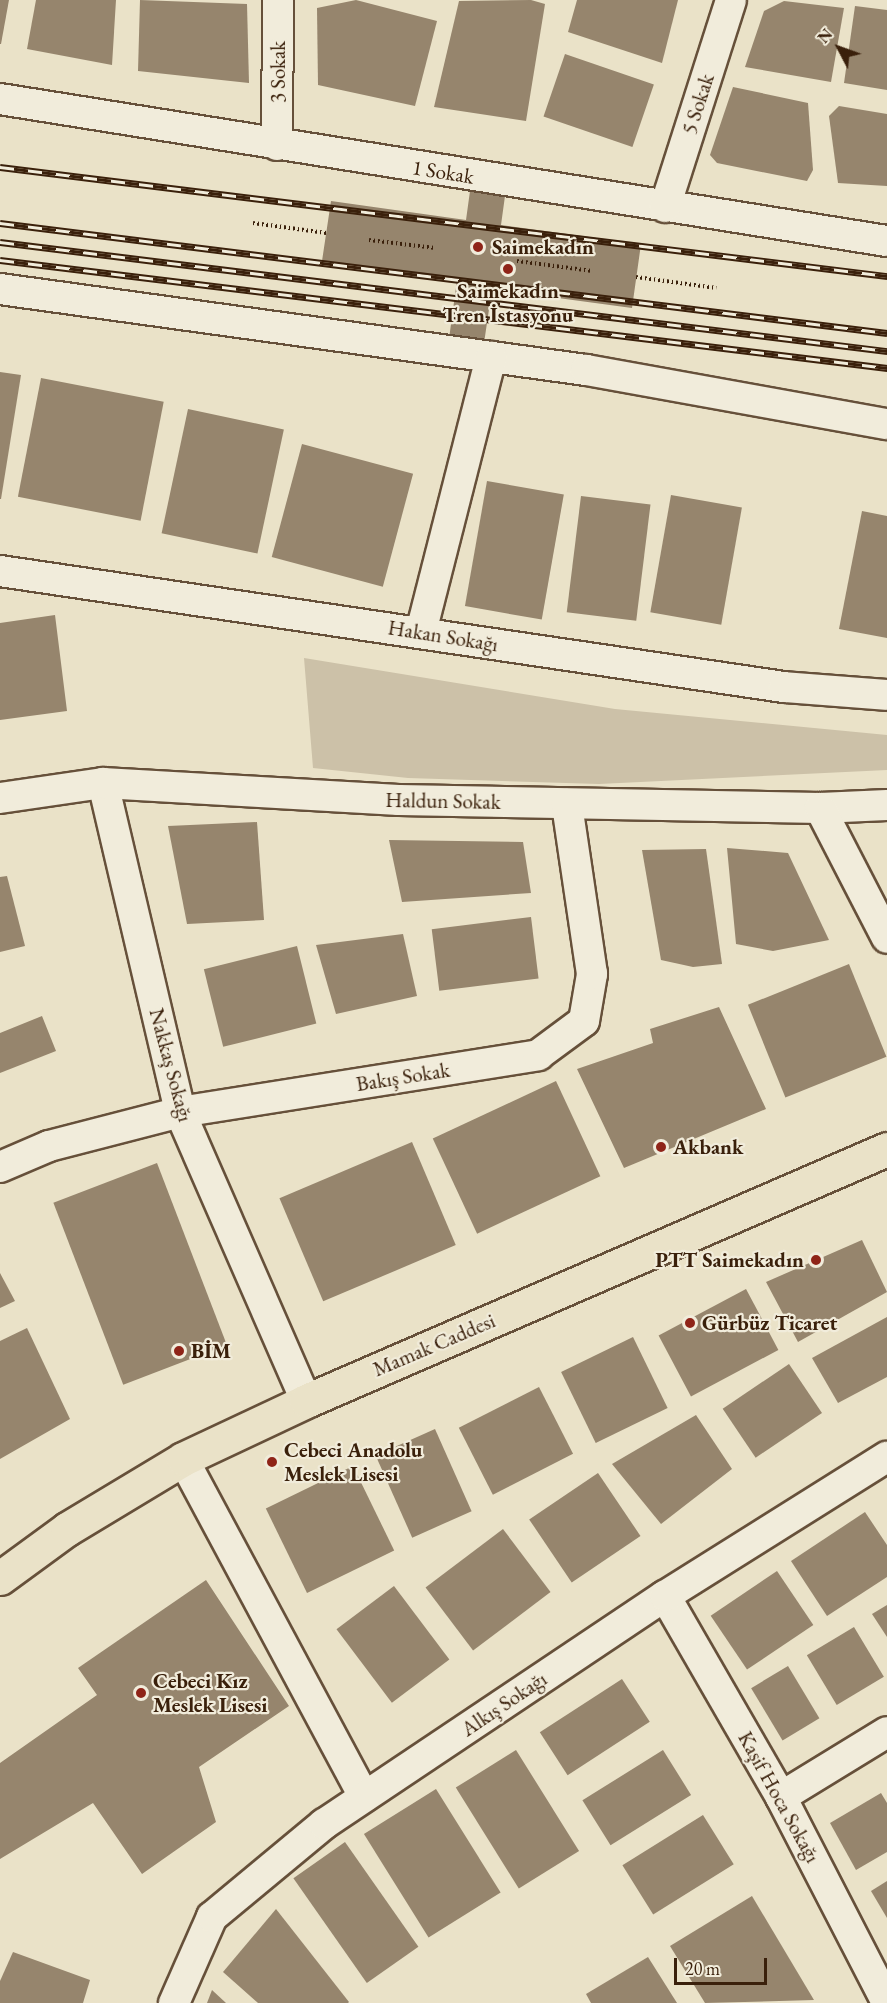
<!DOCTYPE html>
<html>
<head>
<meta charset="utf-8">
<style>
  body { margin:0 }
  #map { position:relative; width:887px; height:2003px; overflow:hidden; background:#eae2c8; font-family:"EB Garamond",serif }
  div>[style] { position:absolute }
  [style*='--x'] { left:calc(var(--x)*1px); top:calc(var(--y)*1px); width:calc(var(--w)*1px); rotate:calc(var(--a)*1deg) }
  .green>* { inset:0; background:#ccc1a8 }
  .building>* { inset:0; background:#96856d; transform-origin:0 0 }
  .path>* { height:4px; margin-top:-2px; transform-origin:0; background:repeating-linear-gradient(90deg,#3a200b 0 1.5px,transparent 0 4.5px) }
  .roads { filter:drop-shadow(2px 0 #66503a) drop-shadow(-2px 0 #66503a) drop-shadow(0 2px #66503a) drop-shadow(0 -2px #66503a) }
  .street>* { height:30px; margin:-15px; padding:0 15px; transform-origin:15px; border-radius:15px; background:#f1ecdb }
  .primary>* { height:33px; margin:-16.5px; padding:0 16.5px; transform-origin:16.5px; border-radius:16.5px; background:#eae2c8 }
  .rail>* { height:7px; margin-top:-3.5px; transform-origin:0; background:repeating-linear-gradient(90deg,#f1ecdb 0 14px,#3a200b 0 28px); box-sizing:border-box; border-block:2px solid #3a200b }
  .dots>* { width:16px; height:16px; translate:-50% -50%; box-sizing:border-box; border:3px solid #f1ecdb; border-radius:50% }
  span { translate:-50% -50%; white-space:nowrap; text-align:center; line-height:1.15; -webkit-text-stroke:4.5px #f1ecdb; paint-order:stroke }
  .street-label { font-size:21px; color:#3a200b }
  .poi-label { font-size:21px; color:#3a200b; font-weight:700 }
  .left { translate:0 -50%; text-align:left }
  .right { translate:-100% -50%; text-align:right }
  .north { position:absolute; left:809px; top:18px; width:60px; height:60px; -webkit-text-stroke:4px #f1ecdb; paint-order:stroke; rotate:311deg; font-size:16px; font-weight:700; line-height:24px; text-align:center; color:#3a200b }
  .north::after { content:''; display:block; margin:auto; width:21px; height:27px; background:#3a200b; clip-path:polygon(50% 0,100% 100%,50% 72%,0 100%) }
  .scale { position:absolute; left:674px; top:1958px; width:93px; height:27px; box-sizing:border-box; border:3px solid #3a200b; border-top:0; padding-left:8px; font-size:18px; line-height:21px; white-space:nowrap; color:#3a200b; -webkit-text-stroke:4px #f1ecdb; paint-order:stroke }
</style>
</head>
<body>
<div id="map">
  <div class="green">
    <div style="clip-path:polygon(304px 658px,615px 709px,887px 735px,887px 770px,599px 784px,408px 778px,313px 768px)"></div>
  </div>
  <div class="building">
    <div style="clip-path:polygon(0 0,9px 0,1px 44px,0 44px)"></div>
    <div style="clip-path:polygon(36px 0,116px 0,112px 65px,27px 49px)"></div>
    <div style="clip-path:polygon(140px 0,247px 4px,249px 83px,138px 71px)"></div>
    <div style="clip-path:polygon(356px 0,437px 21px,415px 106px,318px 85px,317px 8px)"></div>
    <div style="clip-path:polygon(531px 0,545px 4px,526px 121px,434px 107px,459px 1px)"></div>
    <div style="clip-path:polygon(577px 0,678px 0,662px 63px,568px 32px)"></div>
    <div style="clip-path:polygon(784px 1px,844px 8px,831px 82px,745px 67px,764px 11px)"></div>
    <div style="clip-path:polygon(855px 6px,887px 10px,887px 90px,844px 83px)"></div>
    <div style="left:565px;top:54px;width:94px;height:66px;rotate:19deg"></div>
    <div style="clip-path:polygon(733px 87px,808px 103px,813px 170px,807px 181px,717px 163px,710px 155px)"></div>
    <div style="clip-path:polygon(839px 106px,887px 114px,887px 186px,838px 183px,829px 116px)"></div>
    <div style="clip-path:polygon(470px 191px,505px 196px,501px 225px,641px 244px,632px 308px,492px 289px,483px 350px,448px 346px,457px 280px,322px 261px,331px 201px,466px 220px)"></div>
    <div style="clip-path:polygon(0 372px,21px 375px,1px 499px,0 499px)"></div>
    <div style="left:41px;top:378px;width:125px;height:121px;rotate:11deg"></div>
    <div style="left:188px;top:409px;width:98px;height:127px;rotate:12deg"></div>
    <div style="left:302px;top:444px;width:115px;height:117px;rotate:15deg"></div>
    <div style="left:487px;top:481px;width:78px;height:127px;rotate:10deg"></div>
    <div style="left:671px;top:495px;width:72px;height:119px;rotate:10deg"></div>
    <div style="left:581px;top:496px;width:70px;height:117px;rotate:7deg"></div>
    <div style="clip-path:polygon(862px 511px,887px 516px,887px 638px,839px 629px)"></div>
    <div style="clip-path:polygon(55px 615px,67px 711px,0 720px,0 623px)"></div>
    <div style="clip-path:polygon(257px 822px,264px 920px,187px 924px,168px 826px)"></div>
    <div style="clip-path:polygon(389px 840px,523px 842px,531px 893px,402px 902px)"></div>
    <div style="clip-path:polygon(727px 848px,788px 853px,829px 940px,773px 951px,736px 944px)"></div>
    <div style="clip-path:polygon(706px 849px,722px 964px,693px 967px,661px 960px,642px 850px)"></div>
    <div style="clip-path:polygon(7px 876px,25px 946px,0 952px,0 877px)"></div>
    <div style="left:531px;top:917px;width:62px;height:100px;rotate:83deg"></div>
    <div style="clip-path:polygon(403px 934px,417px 996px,336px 1014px,316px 945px)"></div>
    <div style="left:297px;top:946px;width:80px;height:96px;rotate:76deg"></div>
    <div style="left:849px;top:964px;width:100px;height:109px;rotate:68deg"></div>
    <div style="clip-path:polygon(719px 1007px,766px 1109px,624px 1168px,577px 1069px,653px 1043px,650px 1029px)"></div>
    <div style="clip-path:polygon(42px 1016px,56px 1051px,0 1073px,0 1033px)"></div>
    <div style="left:556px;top:1081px;width:105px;height:136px;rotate:65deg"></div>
    <div style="left:412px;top:1142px;width:112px;height:144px;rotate:67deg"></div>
    <div style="left:157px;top:1163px;width:195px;height:111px;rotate:69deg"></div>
    <div style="clip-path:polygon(862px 1240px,887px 1292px,798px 1342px,766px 1282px)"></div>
    <div style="clip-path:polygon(0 1273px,15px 1301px,0 1308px)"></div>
    <div style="left:746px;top:1289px;width:69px;height:99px;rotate:62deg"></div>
    <div style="clip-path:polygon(887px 1317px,887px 1377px,838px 1403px,812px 1358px)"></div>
    <div style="clip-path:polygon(27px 1328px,70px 1419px,0 1459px,0 1341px)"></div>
    <div style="left:633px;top:1337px;width:79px;height:80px;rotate:64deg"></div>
    <div style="left:789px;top:1364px;width:59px;height:80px;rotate:56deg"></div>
    <div style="left:539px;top:1387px;width:75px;height:90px;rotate:63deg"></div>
    <div style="clip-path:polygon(696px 1415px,732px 1469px,661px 1524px,612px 1464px)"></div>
    <div style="left:435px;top:1429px;width:90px;height:65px;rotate:66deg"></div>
    <div style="left:353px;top:1466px;width:94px;height:97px;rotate:64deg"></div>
    <div style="left:598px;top:1473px;width:76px;height:83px;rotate:56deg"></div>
    <div style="clip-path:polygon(865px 1512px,887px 1545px,887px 1577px,827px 1616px,791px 1561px)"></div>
    <div style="left:503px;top:1529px;width:79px;height:97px;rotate:53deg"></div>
    <div style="left:777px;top:1571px;width:65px;height:80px;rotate:56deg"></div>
    <div style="clip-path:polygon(206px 1580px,289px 1706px,199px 1767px,216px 1822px,142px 1874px,93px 1803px,0 1859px,0 1763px,97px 1695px,78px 1668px)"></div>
    <div style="left:394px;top:1586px;width:92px;height:72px;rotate:53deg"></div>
    <div style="clip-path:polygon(887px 1605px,887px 1637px,872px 1614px)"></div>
    <div style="left:854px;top:1627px;width:58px;height:55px;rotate:59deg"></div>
    <div style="left:788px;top:1666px;width:61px;height:43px;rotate:59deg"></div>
    <div style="left:622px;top:1679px;width:51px;height:98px;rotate:57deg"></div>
    <div style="left:516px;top:1750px;width:119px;height:71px;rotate:58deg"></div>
    <div style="left:663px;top:1750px;width:53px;height:95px;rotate:58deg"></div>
    <div style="left:436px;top:1789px;width:122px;height:85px;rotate:58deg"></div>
    <div style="clip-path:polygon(881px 1793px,887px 1803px,887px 1852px,856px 1870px,830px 1823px)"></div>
    <div style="left:703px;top:1815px;width:58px;height:95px;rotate:58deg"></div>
    <div style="left:345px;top:1842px;width:128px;height:63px;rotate:55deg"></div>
    <div style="clip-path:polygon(887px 1881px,887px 1918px,871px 1891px)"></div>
    <div style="clip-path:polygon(752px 1896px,814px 2000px,705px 2003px,670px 1946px)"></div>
    <div style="clip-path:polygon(276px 1909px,349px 2002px,348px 2003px,258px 2003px,223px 1972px)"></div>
    <div style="clip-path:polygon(13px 1952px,90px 1980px,83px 2003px,0 2003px,0 1981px)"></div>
    <div style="clip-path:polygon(648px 1957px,677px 2003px,591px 2003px,586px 1994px)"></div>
    <div style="clip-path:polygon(212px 1990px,226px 2003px,207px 2003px)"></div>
  </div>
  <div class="path">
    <div style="--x:253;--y:223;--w:74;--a:7.8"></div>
    <div style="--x:369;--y:240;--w:67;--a:6.8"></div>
    <div style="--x:517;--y:261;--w:76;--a:7.6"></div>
    <div style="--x:636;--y:277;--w:81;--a:7.8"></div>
  </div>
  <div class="roads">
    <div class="street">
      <div style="--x:0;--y:99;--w:898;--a:9.1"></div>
      <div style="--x:277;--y:145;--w:145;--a:-89.6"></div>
      <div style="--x:665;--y:207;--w:217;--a:-72.3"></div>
      <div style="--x:0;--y:289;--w:592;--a:7.87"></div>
      <div style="--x:586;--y:370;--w:306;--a:10.2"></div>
      <div style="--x:0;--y:571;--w:793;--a:8.42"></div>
      <div style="--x:784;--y:687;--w:103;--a:4.4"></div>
      <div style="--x:421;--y:632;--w:284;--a:-75.7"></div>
      <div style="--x:103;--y:783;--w:338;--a:76.8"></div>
      <div style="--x:180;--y:1112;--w:315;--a:66.4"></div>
      <div style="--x:0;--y:798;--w:104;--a:-8.3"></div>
      <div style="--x:103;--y:783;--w:296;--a:3.3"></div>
      <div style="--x:399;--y:800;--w:421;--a:1.1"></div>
      <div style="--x:820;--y:808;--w:67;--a:-2.6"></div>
      <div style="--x:820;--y:808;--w:146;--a:62.7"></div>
      <div style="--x:0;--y:1167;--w:53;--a:-23.2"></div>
      <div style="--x:49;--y:1146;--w:135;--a:-14.5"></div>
      <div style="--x:180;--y:1112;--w:363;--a:-9"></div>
      <div style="--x:538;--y:1055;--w:57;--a:-36.5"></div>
      <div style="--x:584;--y:1021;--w:48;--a:-80.3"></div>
      <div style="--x:592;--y:974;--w:172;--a:-98.4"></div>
      <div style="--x:183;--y:1459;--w:383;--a:61.8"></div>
      <div style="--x:665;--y:1596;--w:232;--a:60"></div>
      <div style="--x:781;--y:1797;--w:231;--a:62.7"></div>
      <div style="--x:781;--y:1797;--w:124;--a:-31.5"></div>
      <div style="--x:174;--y:2003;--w:94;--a:-66.2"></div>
      <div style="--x:212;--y:1917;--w:146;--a:-39.7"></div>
      <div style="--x:324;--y:1824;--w:410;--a:-33.8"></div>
      <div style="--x:665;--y:1596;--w:262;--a:-32.1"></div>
    </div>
    <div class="primary">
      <div style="--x:0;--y:1578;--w:83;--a:-36.2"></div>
      <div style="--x:67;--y:1529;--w:135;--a:-31.1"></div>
      <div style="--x:183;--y:1459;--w:136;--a:-25.2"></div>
      <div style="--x:306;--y:1401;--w:633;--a:-23.45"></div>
    </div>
  </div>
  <div class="rail">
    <div style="--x:0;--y:167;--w:894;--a:7.01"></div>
    <div style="--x:0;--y:223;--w:894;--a:7.07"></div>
    <div style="--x:0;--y:242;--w:894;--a:7.01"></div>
    <div style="--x:0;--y:260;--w:894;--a:6.94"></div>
  </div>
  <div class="dots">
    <div style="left:478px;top:247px;background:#8f2418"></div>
    <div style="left:508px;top:269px;background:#8f2418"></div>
    <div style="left:661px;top:1147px;background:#8f2418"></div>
    <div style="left:816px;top:1260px;background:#8f2418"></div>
    <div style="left:690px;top:1323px;background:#8f2418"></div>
    <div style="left:179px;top:1351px;background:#8f2418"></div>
    <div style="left:272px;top:1462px;background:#8f2418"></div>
    <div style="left:141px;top:1693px;background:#8f2418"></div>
  </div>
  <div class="street-label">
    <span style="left:278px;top:72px;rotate:-90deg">3 Sokak</span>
    <span style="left:698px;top:104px;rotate:-72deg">5 Sokak</span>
    <span style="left:443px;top:172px;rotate:9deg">1 Sokak</span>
    <span style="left:443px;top:636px;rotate:9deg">Hakan Sokağı</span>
    <span style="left:443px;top:801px;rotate:1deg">Haldun Sokak</span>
    <span style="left:171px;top:1065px;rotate:75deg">Nakkaş Sokağı</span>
    <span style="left:403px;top:1077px;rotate:-9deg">Bakış Sokak</span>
    <span style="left:434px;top:1345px;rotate:-23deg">Mamak Caddesi</span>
    <span style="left:504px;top:1704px;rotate:-34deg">Alkış Sokağı</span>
    <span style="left:779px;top:1797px;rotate:61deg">Kaşif Hoca Sokağı</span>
  </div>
  <div class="poi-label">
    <span class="left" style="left:492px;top:247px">Saimekadın</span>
    <span style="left:508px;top:303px">Saimekadın<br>Tren İstasyonu</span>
    <span class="left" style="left:673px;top:1147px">Akbank</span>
    <span class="right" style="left:804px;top:1260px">PTT Saimekadın</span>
    <span class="left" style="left:702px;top:1323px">Gürbüz Ticaret</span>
    <span class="left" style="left:191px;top:1351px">BİM</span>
    <span class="left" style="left:284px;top:1462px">Cebeci Anadolu<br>Meslek Lisesi</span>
    <span class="left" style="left:153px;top:1693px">Cebeci Kız<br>Meslek Lisesi</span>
  </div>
  <div class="north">N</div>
  <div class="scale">20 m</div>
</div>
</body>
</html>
